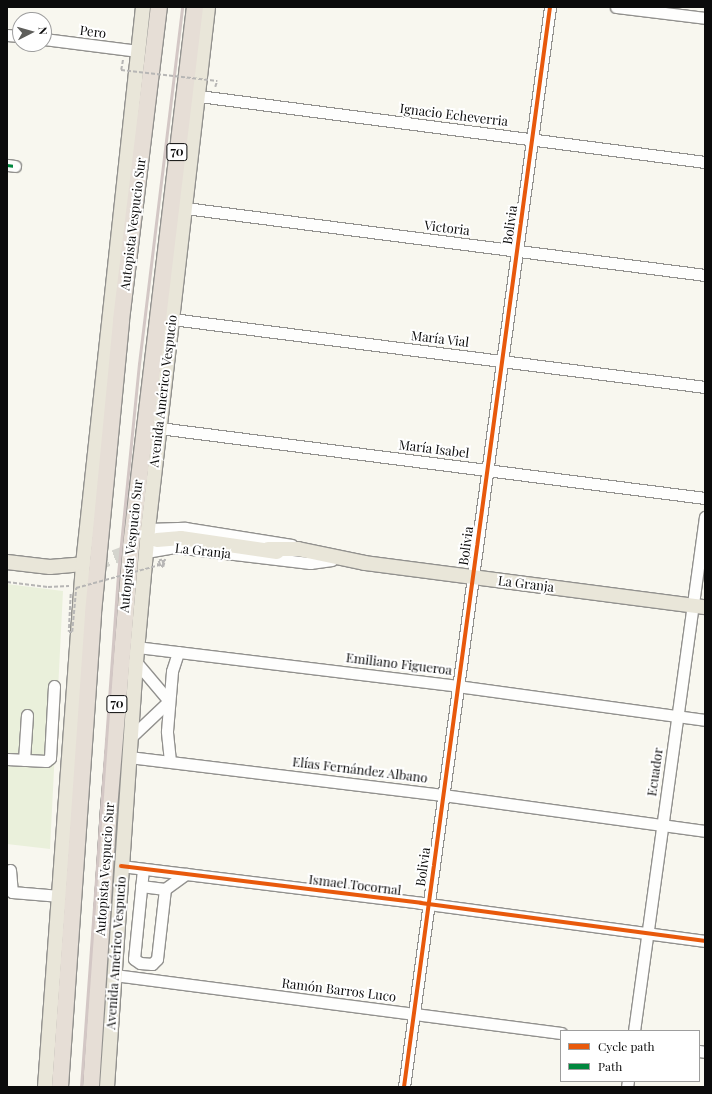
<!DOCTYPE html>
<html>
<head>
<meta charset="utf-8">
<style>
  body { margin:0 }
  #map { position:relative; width:712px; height:1094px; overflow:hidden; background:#f8f7ef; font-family:"Playfair Display",serif }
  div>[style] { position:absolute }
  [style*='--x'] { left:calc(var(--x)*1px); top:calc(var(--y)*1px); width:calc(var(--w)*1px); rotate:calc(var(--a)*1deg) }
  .pitch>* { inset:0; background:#eaf0db }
  .major-tunnel>* { height:14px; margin-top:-7px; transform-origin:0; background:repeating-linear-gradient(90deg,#d4d4cd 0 14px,transparent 0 21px) }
  .path>* { height:1.5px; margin-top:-0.75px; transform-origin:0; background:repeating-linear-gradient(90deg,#b7b6b5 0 4px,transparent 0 6px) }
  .roads { filter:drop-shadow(1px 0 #92918e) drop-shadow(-1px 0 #92918e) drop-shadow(0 1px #92918e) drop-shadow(0 -1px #92918e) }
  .minor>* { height:11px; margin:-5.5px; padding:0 5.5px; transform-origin:5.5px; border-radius:5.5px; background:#fefefd }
  .major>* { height:14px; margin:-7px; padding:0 7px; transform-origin:7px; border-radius:7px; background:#e9e6d9 }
  .highway>* { height:16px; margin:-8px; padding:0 8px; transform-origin:8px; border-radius:8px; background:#e6ded6 }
  .rail>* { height:2.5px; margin:-1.25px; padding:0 1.25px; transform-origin:1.25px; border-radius:1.25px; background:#d3c7c5 }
  .path-bridge>* { height:1.5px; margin-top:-0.75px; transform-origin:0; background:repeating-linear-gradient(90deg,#b7b6b5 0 4px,transparent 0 6px) }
  .quiet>* { height:3px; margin-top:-1.5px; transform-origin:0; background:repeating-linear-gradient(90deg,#00873e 0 6px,transparent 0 9px) }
  .cycleway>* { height:4px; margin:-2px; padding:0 2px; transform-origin:2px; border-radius:2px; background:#e8590c }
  span { translate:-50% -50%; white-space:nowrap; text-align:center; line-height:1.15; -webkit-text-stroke:4px #fff; paint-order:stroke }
  .shield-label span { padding:1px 3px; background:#fff; border:1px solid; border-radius:3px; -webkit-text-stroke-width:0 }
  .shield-label { font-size:12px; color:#0b0b0b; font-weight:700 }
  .street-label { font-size:13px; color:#0b0b0b }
  .frame { position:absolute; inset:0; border:8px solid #0b0b0b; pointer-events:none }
  .legend { position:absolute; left:560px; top:1030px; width:140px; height:52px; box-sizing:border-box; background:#fff; border:1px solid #9d9d9d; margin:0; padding:5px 7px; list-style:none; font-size:12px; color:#0b0b0b }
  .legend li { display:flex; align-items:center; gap:8px; height:20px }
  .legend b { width:20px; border:1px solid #9d9d9d }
  .north { position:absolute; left:12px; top:12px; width:40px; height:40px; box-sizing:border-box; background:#fff; border:1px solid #9d9d9d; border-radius:50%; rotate:84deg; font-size:11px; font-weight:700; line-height:16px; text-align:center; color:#0b0b0b }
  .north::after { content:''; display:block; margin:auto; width:14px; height:18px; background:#5e5e5b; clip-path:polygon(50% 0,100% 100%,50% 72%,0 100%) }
</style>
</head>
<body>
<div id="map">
  <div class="pitch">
    <div style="clip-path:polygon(7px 584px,63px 591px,50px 849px,7px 844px)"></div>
  </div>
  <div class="major-tunnel">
    <div style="--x:75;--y:572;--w:70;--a:-21"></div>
  </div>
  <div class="path">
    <div style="--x:121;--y:70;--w:11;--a:-80"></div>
    <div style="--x:215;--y:87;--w:6;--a:-72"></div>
    <div style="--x:159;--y:561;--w:6;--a:72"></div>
    <div style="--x:161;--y:567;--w:5;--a:-53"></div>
    <div style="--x:164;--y:563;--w:3;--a:-108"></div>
    <div style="--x:157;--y:564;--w:7;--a:27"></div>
    <div style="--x:163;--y:567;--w:8;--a:-76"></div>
    <div style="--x:7;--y:582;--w:41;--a:7"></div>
    <div style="--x:48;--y:587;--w:21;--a:-3"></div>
  </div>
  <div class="roads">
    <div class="minor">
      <div style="--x:616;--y:7;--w:90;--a:7"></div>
      <div style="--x:7;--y:35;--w:13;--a:4"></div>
      <div style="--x:44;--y:39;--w:95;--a:7.3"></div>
      <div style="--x:199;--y:96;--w:510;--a:7.43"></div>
      <div style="--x:7;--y:165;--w:8;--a:7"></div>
      <div style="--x:185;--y:208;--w:524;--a:7.34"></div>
      <div style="--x:172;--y:319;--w:537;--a:7.27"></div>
      <div style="--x:159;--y:428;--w:550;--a:7.31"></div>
      <div style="--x:148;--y:529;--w:37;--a:-2"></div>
      <div style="--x:185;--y:528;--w:108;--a:9"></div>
      <div style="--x:146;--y:552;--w:29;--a:-10"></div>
      <div style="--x:175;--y:547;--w:136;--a:6.8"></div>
      <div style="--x:310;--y:563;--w:22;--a:-8"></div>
      <div style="--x:137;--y:647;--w:322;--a:6.9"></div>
      <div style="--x:457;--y:686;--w:250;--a:7.8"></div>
      <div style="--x:131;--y:737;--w:52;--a:-43.5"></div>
      <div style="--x:169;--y:701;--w:51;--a:-130.2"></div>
      <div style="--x:129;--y:757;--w:316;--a:6.9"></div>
      <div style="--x:443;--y:795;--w:264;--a:7.8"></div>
      <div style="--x:7;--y:759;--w:39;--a:3"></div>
      <div style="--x:46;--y:761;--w:5;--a:-37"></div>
      <div style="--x:50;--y:758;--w:72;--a:-86.8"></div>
      <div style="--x:24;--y:760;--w:45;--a:-86.2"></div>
      <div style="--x:170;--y:761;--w:30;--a:-96"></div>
      <div style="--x:167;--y:731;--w:60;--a:-85.2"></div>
      <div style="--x:172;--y:671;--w:20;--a:-72"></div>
      <div style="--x:121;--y:866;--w:302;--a:7"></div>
      <div style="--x:421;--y:903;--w:287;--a:7.6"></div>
      <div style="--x:143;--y:869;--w:90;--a:95.7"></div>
      <div style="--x:134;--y:959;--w:7;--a:34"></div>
      <div style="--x:140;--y:963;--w:12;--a:5"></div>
      <div style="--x:152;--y:964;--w:7;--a:-45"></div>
      <div style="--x:157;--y:959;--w:70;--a:-83.5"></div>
      <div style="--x:10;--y:870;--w:22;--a:85"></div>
      <div style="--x:12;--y:892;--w:48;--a:4.8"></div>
      <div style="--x:141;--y:886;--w:24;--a:7"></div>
      <div style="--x:165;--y:889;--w:26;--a:-36"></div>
      <div style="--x:114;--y:975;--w:451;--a:7.4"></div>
      <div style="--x:634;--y:1031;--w:519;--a:-82.14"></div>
      <div style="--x:699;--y:1051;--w:6;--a:9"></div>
      <div style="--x:404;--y:1087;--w:1090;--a:-82.3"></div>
      <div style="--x:627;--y:1087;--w:6;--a:-81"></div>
    </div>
    <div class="major">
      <div style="--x:157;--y:540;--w:24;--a:-5"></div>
      <div style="--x:181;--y:538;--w:97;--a:8.3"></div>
      <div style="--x:268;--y:549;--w:30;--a:0"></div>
      <div style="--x:298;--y:549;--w:68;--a:11.8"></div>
      <div style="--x:365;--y:563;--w:343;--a:7.4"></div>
      <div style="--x:7;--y:562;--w:43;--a:6.6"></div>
      <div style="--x:50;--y:567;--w:33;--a:-5"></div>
      <div style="--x:45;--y:1087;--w:524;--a:-85.84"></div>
      <div style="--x:83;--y:564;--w:560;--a:-83.85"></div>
      <div style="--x:107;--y:1087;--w:426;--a:-86.1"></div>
      <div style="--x:136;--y:662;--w:134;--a:-84.8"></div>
      <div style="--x:148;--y:529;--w:525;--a:-83.44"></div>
    </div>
    <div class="highway">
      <div style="--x:60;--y:1087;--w:475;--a:-86"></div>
      <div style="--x:93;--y:613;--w:294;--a:-84.5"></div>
      <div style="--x:121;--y:320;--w:315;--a:-83.1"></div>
      <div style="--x:91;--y:1087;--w:279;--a:-86.3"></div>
      <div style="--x:109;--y:809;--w:264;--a:-85.2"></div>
      <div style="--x:131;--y:546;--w:543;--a:-83.23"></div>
    </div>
  </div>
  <div class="rail">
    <div style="--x:81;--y:1087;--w:514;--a:-85.87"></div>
    <div style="--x:118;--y:574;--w:211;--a:-84.3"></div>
    <div style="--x:139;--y:364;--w:360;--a:-83.1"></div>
  </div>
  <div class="path-bridge">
    <div style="--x:121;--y:70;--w:97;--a:6.5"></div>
    <div style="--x:71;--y:594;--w:38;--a:93"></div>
    <div style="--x:69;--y:632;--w:3;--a:0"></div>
    <div style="--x:72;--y:632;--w:44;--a:-84.8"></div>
    <div style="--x:76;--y:588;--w:90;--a:-15.4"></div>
    <div style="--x:163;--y:564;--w:4;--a:-104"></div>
    <div style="--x:162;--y:560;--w:3;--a:162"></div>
  </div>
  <div class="quiet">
    <div style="--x:7;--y:165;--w:8;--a:7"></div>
  </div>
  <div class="cycleway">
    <div style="--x:121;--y:866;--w:302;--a:7"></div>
    <div style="--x:421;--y:903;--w:287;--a:7.6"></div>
    <div style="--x:404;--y:1087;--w:1090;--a:-82.3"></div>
  </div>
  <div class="shield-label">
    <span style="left:177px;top:152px">70</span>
    <span style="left:117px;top:704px">70</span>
  </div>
  <div class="street-label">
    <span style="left:93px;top:32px;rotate:7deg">Pero</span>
    <span style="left:454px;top:115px;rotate:7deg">Ignacio Echeverria</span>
    <span style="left:133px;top:224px;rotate:-83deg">Autopista Vespucio Sur</span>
    <span style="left:510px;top:225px;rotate:-82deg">Bolivia</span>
    <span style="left:447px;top:228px;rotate:7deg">Victoria</span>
    <span style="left:440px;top:339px;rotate:7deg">María Vial</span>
    <span style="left:163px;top:391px;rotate:-83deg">Avenida Américo Vespucio</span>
    <span style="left:434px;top:449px;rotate:7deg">María Isabel</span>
    <span style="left:131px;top:546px;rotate:-84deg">Autopista Vespucio Sur</span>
    <span style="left:466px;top:546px;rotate:-82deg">Bolivia</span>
    <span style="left:203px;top:551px;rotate:6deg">La Granja</span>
    <span style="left:526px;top:584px;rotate:7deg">La Granja</span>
    <span style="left:399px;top:664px;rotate:7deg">Emiliano Figueroa</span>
    <span style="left:360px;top:770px;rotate:7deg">Elías Fernández Albano</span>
    <span style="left:655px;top:772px;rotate:-82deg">Ecuador</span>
    <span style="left:423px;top:867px;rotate:-82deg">Bolivia</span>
    <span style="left:105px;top:869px;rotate:-86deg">Autopista Vespucio Sur</span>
    <span style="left:355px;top:885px;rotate:7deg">Ismael Tocornal</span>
    <span style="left:116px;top:953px;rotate:-86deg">Avenida Américo Vespucio</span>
    <span style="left:339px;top:990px;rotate:7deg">Ramón Barros Luco</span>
  </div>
  <div class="frame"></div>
  <ul class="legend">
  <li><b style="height:5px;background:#e8590c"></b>Cycle path</li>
  <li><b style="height:5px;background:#00873e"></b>Path</li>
  </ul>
  <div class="north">N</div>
</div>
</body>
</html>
